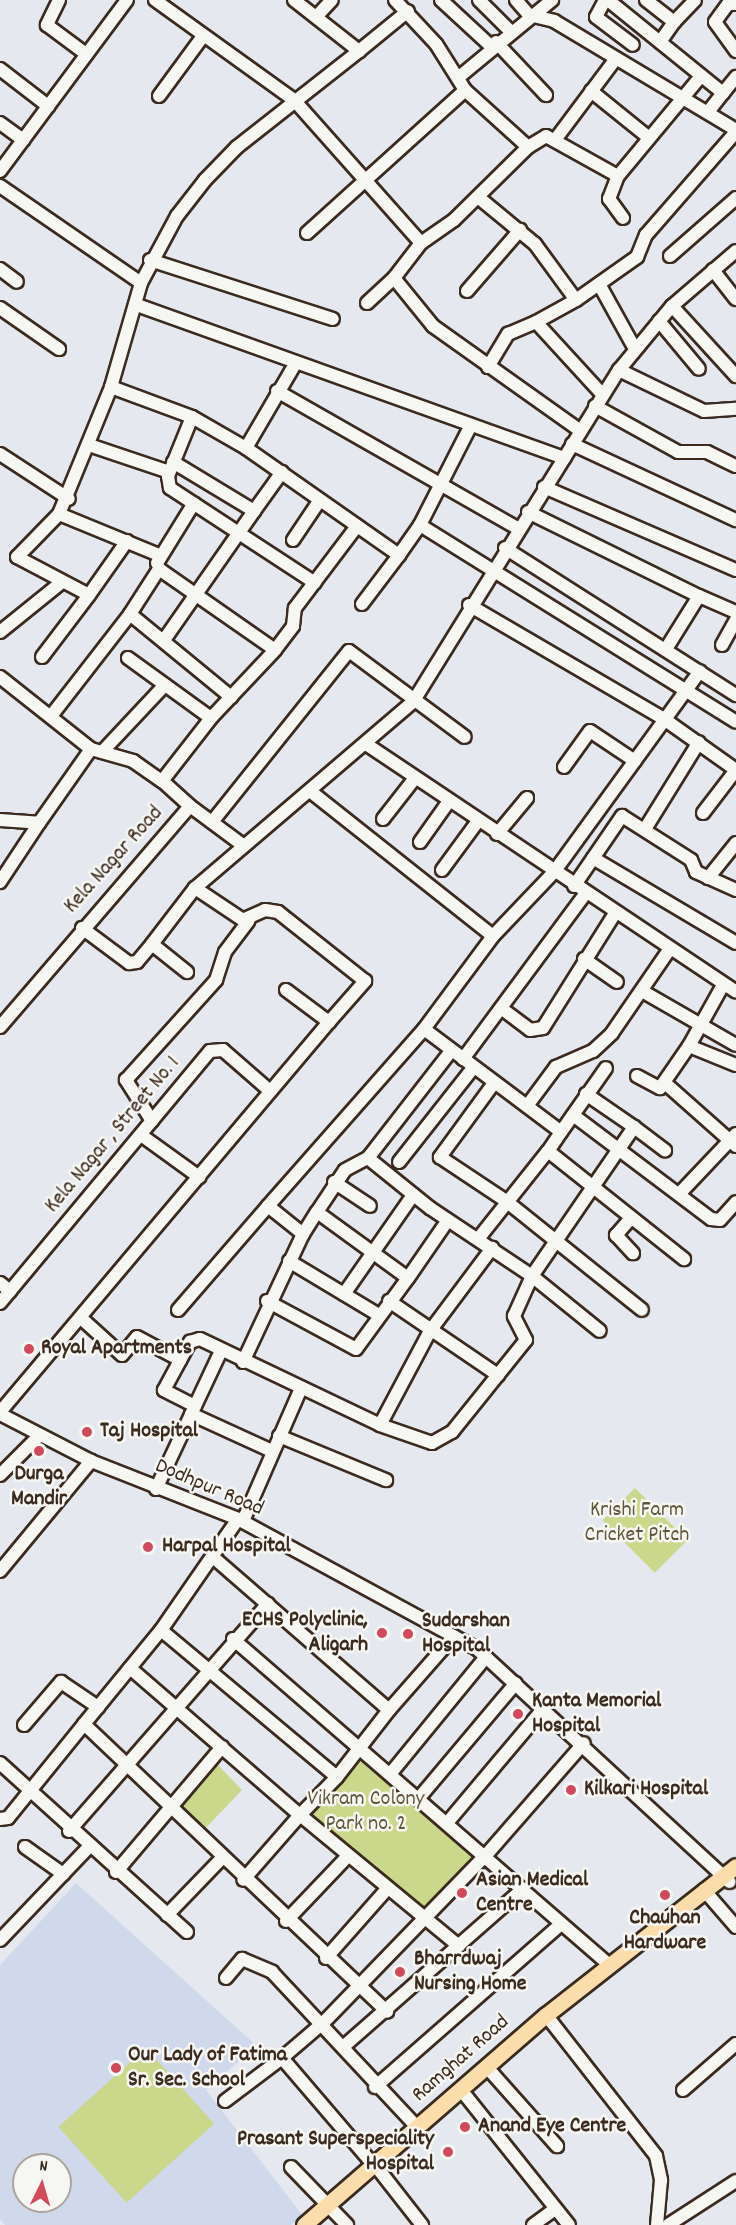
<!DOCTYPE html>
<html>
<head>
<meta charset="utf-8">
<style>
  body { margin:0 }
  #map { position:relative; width:736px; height:2225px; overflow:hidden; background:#e5e9ef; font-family:Dekko,sans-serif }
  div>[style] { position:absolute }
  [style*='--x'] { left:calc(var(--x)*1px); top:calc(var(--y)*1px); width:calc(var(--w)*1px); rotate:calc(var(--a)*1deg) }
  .built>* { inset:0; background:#d0d9eb }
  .green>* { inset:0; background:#cbd78a; transform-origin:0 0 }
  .roads { filter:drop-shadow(2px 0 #3b2a1e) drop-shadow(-2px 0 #3b2a1e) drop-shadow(0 2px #3b2a1e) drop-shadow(0 -2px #3b2a1e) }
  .minor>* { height:12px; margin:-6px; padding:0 6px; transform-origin:6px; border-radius:6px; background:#f6f6f2 }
  .major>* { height:15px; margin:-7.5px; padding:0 7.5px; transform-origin:7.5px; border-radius:7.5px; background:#faddab }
  .dots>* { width:16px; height:16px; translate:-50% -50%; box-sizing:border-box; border:3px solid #f6f6f2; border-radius:50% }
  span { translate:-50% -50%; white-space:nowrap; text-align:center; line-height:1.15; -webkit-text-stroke:5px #f6f6f2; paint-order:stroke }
  .street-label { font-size:22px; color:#3b2a1e }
  .poi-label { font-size:22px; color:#3b2a1e; font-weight:700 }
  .left { translate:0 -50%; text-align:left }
  .right { translate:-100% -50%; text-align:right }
  .park-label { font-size:22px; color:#5f5539 }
  .north { position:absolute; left:12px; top:2153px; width:60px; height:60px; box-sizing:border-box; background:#f6f6f2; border:2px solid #aba49d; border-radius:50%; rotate:5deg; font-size:16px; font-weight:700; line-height:24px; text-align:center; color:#3b2a1e }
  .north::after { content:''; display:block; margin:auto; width:21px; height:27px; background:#d1495b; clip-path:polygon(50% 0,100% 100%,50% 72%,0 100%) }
</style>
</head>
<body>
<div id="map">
  <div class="built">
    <div style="clip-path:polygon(evenodd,76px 1883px,257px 2046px,206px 2090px,303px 2216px,291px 2225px,5px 2225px,0 2219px,0 1965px,76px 1883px,24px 2165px,60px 2165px,60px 2201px,24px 2201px,24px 2165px)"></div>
  </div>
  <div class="green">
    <div style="left:635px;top:1488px;width:74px;height:46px;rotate:45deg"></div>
    <div style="left:361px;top:1747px;width:162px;height:91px;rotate:40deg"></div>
    <div style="clip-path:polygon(217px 1764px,242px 1790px,199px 1835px,177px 1811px)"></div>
    <div style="left:146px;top:2048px;width:102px;height:118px;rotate:48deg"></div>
  </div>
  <div class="roads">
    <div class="minor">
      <div style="--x:59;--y:0;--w:28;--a:116"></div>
      <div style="--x:47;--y:25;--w:49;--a:36.6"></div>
      <div style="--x:155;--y:0;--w:171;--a:35.7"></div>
      <div style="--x:294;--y:100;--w:191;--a:48.4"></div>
      <div style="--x:294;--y:0;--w:83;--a:38.1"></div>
      <div style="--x:359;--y:51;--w:63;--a:-39.2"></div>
      <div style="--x:441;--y:0;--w:69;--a:42.7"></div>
      <div style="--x:479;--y:0;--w:44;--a:45"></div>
      <div style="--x:516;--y:0;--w:20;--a:49"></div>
      <div style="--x:529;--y:15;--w:26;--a:13"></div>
      <div style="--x:554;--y:21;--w:212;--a:30.9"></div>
      <div style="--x:605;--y:0;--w:19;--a:118"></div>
      <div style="--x:596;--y:17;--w:46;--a:37.1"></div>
      <div style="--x:608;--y:0;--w:148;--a:39"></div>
      <div style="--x:723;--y:93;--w:21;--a:-51"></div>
      <div style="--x:646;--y:0;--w:36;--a:38"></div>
      <div style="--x:674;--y:22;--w:30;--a:-46"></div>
      <div style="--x:736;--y:4;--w:8;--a:180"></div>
      <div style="--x:728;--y:4;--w:22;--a:126"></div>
      <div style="--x:715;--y:22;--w:36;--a:54"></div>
      <div style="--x:316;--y:17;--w:23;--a:-47"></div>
      <div style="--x:496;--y:42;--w:73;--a:46.7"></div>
      <div style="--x:660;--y:42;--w:24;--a:-55"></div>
      <div style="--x:0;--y:69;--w:61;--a:37.6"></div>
      <div style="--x:459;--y:77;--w:121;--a:-39.6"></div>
      <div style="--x:591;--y:91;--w:73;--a:38.9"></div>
      <div style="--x:159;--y:96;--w:74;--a:-53.7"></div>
      <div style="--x:708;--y:112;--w:24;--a:-52"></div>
      <div style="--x:0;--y:123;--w:29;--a:36"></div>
      <div style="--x:555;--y:140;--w:99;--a:-53.2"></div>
      <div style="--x:528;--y:147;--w:21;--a:-31"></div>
      <div style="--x:546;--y:136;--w:82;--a:29.1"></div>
      <div style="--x:0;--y:171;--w:213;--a:-53.4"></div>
      <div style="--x:0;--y:186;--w:171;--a:34.5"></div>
      <div style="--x:478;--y:197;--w:74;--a:39.5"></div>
      <div style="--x:535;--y:244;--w:69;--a:53.8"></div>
      <div style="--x:576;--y:300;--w:46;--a:151.2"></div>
      <div style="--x:536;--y:322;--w:98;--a:47.5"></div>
      <div style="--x:623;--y:218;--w:24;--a:-126"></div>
      <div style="--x:609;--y:199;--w:25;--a:-69"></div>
      <div style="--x:618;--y:176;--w:130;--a:-50.3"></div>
      <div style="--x:307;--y:233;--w:213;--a:-42.1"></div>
      <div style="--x:465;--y:90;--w:54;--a:-122.2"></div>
      <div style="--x:436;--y:44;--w:60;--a:-133"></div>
      <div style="--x:670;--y:256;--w:88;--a:-41.3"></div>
      <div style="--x:150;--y:260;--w:192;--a:17.9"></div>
      <div style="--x:0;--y:269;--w:21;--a:37"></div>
      <div style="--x:713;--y:270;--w:37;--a:52"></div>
      <div style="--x:394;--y:278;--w:44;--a:-52.4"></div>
      <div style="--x:421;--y:243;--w:40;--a:-34.9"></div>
      <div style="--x:454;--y:220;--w:104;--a:-44.6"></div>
      <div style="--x:528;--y:147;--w:85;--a:-137.9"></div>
      <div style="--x:599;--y:284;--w:74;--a:61"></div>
      <div style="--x:467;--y:291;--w:81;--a:-49"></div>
      <div style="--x:576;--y:300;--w:75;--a:-35.2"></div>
      <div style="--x:637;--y:257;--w:24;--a:-68"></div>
      <div style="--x:646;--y:235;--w:137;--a:-48.9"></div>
      <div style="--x:367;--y:303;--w:37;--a:-43"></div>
      <div style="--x:394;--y:278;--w:62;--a:50.9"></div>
      <div style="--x:433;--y:326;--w:181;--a:35.4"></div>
      <div style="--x:137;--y:305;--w:454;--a:19.7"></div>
      <div style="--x:672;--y:306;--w:95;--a:47.6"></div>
      <div style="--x:0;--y:308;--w:72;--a:34.8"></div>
      <div style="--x:659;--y:321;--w:62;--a:50.2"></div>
      <div style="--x:488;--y:367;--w:39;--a:-59"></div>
      <div style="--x:508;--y:334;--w:30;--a:-23"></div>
      <div style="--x:619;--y:370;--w:94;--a:25.8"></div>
      <div style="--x:704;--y:411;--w:32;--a:-4"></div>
      <div style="--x:111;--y:387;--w:86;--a:20.3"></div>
      <div style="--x:192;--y:417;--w:62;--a:29.9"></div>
      <div style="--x:246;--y:448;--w:187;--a:35"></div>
      <div style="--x:399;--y:555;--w:37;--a:-55"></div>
      <div style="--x:420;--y:525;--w:372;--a:31.9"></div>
      <div style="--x:277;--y:391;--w:276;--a:29.7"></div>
      <div style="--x:595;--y:406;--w:95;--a:29"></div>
      <div style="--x:678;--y:452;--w:29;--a:0"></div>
      <div style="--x:707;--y:452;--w:32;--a:26"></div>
      <div style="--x:192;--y:417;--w:64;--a:112.1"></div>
      <div style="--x:168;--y:476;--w:12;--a:81"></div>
      <div style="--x:170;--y:488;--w:173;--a:33.2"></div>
      <div style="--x:572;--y:444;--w:181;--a:24.9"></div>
      <div style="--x:89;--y:445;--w:84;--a:18.6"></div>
      <div style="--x:246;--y:448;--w:97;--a:-59.7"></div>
      <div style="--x:0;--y:454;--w:82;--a:33.1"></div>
      <div style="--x:173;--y:462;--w:95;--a:31.2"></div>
      <div style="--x:254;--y:511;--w:48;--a:-54.3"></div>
      <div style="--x:544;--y:487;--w:209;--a:23.4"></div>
      <div style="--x:528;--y:512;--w:191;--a:26.2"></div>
      <div style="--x:59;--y:514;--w:60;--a:134.3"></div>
      <div style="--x:17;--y:557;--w:81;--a:27.8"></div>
      <div style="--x:89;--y:595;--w:66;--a:-54.9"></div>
      <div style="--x:420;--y:525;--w:112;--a:-63"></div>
      <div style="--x:293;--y:540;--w:48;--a:-56"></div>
      <div style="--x:505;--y:548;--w:274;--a:32.5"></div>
      <div style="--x:159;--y:555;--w:108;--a:-157.7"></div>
      <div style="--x:59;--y:514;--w:137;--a:-67.7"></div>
      <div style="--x:111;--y:387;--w:108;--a:-73.9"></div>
      <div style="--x:141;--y:283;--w:76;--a:-61.8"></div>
      <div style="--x:177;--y:216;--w:46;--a:-52.1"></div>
      <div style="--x:205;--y:180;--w:46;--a:-45.9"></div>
      <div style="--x:237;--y:147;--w:155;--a:-38.2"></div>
      <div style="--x:157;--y:563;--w:70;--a:-58.3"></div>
      <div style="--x:362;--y:604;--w:61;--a:-52.9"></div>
      <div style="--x:469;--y:605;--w:226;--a:30.3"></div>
      <div style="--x:664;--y:719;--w:88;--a:35.3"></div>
      <div style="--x:130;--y:614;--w:54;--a:-57.2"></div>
      <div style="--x:159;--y:569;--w:141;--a:34.9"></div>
      <div style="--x:0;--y:632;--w:80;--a:-38.9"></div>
      <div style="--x:164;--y:640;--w:157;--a:-55.1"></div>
      <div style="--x:722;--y:645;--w:29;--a:-61"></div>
      <div style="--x:666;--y:649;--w:62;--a:-58.1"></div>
      <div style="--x:699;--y:596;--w:40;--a:23.4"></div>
      <div style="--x:42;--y:657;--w:78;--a:-52.8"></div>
      <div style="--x:128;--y:658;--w:102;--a:35.9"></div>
      <div style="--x:0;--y:677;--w:116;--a:38.4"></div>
      <div style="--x:91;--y:749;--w:44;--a:15.9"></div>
      <div style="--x:133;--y:761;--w:35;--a:35"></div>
      <div style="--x:51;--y:716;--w:129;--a:-52.2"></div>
      <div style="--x:130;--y:614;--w:131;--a:39.4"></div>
      <div style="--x:366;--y:744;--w:445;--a:33.8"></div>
      <div style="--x:102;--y:752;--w:92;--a:-46.8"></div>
      <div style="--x:564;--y:767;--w:44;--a:-54.2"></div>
      <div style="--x:590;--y:731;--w:54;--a:33.7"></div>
      <div style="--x:310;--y:791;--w:233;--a:38.4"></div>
      <div style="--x:190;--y:806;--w:67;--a:36.5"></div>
      <div style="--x:703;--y:813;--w:54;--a:-52.5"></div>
      <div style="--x:383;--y:819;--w:52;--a:-52"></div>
      <div style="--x:0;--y:820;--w:39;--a:4"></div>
      <div style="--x:39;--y:823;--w:71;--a:123.5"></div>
      <div style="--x:212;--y:822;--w:219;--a:-51.3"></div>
      <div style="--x:349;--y:651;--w:144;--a:36.6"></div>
      <div style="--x:39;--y:823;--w:90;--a:-54.9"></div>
      <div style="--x:645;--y:829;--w:102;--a:-58.2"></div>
      <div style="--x:497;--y:834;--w:47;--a:-50.2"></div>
      <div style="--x:420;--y:842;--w:50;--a:-54.7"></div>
      <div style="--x:593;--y:858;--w:166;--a:30.7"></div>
      <div style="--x:442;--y:870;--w:61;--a:-53.7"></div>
      <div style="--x:708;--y:878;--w:45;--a:-51.3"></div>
      <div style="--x:574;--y:886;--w:85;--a:-55.6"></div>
      <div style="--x:622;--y:816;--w:82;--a:32.5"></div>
      <div style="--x:691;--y:860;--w:13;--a:67"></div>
      <div style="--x:696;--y:872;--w:44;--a:24.2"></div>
      <div style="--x:82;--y:928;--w:59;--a:36.7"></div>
      <div style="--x:129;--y:963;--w:8;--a:-7"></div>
      <div style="--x:137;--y:962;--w:23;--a:-50"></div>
      <div style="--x:152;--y:944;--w:45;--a:38.7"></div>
      <div style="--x:152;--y:944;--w:71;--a:-52.5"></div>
      <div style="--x:584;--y:959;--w:40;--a:34.9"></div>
      <div style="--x:286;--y:990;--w:54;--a:36.7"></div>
      <div style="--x:329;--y:1022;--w:55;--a:-48.7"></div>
      <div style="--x:365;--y:981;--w:111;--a:-141.6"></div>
      <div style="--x:278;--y:912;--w:13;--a:-171"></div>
      <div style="--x:265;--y:910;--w:24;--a:156"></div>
      <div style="--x:243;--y:920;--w:58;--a:-146.3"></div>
      <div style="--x:195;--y:888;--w:287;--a:-40.5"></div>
      <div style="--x:413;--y:702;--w:391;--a:-58.2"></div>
      <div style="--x:619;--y:370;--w:83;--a:-50.4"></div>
      <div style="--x:672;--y:306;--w:84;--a:-40.7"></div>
      <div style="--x:642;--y:991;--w:108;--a:29.9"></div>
      <div style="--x:501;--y:1008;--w:36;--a:37"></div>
      <div style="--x:530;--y:1030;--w:13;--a:-9"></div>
      <div style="--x:543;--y:1028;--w:133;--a:-57.9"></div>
      <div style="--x:0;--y:1027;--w:291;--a:-49.3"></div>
      <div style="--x:190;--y:806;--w:38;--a:-138"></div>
      <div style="--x:162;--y:781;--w:80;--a:-52.1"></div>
      <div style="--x:211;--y:718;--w:93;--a:-46.7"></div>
      <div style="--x:275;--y:650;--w:30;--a:-53"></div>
      <div style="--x:293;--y:626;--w:18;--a:-84"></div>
      <div style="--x:295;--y:608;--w:103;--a:-52.9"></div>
      <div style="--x:424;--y:1029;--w:116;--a:-53.4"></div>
      <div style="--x:493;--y:936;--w:88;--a:-46.4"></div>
      <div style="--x:554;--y:872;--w:248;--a:-54"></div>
      <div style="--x:689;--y:1046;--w:70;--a:-60.9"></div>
      <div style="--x:463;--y:1059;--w:205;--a:-53.5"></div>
      <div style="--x:637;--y:1076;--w:26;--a:28"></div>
      <div style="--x:660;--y:1088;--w:51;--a:-55.4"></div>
      <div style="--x:689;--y:1046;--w:51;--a:22"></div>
      <div style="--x:494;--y:1083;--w:92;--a:126.1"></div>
      <div style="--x:440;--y:1157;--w:79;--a:33.7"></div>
      <div style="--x:506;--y:1201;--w:174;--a:38.7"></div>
      <div style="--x:665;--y:1083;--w:95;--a:41.6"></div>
      <div style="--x:586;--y:1094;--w:58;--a:34.5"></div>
      <div style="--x:527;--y:1106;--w:49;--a:-53.4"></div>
      <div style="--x:556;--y:1067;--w:40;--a:-23.4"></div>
      <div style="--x:593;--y:1051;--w:26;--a:-43"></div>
      <div style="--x:612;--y:1033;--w:101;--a:-55.5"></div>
      <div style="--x:573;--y:1115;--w:173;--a:37"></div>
      <div style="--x:711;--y:1219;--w:9;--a:6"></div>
      <div style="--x:720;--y:1220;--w:24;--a:-48"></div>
      <div style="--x:152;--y:1121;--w:49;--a:-122.4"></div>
      <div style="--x:126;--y:1080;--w:135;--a:-48"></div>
      <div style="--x:216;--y:980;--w:29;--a:-72"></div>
      <div style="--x:225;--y:952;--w:39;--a:-53"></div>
      <div style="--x:561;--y:1132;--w:78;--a:-54.9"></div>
      <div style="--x:141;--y:1135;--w:72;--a:35.9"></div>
      <div style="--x:368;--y:1158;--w:135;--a:-52.2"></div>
      <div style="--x:399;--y:1162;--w:120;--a:-51.8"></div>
      <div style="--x:334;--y:1182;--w:43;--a:33.7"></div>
      <div style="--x:681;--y:1192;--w:80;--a:-46.5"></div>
      <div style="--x:268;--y:1206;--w:236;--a:-48.6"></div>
      <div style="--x:424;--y:1029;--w:171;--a:36.9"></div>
      <div style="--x:561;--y:1132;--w:23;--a:124"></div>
      <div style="--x:548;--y:1151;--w:174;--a:38.5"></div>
      <div style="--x:317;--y:1212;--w:50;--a:-56.3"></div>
      <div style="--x:345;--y:1170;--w:26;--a:-28"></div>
      <div style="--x:368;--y:1158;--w:80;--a:38.9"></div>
      <div style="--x:430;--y:1208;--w:123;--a:33.7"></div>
      <div style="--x:532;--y:1276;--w:181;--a:-55.6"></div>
      <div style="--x:634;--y:1127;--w:39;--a:37"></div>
      <div style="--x:631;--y:1218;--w:23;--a:131"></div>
      <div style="--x:616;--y:1235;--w:25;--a:47"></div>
      <div style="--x:478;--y:1239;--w:112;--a:-51.5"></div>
      <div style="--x:289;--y:1261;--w:105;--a:31"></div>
      <div style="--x:0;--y:1283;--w:13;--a:39"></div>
      <div style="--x:344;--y:1294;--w:121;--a:-55.1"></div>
      <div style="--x:267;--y:1301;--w:101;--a:28.3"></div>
      <div style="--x:356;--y:1349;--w:88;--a:-53.8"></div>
      <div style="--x:389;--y:1301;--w:132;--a:34.2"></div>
      <div style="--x:0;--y:1303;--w:328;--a:-50.2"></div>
      <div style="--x:210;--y:1051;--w:13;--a:-4"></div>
      <div style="--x:223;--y:1050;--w:62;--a:41.1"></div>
      <div style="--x:178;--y:1310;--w:138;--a:-49.1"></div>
      <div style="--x:268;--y:1206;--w:45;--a:38.7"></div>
      <div style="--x:303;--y:1234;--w:26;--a:-58"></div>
      <div style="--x:317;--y:1212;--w:112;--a:36"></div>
      <div style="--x:408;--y:1278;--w:70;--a:-55.4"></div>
      <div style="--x:81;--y:1318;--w:55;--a:42.1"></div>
      <div style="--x:122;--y:1355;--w:23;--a:-50"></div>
      <div style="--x:137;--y:1337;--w:49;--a:28.1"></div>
      <div style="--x:243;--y:1362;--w:141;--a:-64.9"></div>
      <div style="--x:195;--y:1406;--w:35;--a:-153"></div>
      <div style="--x:164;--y:1390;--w:55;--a:-61.6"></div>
      <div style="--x:190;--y:1342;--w:10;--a:-17"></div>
      <div style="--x:200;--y:1339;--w:199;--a:25.5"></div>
      <div style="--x:380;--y:1425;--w:55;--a:19.1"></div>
      <div style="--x:432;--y:1443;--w:23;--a:-29"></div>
      <div style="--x:452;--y:1432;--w:118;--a:-51.2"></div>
      <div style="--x:526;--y:1340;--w:27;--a:-117"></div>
      <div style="--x:514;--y:1316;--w:44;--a:-65.8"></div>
      <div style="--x:532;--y:1276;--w:87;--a:39"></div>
      <div style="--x:0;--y:1412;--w:510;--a:-49.85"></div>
      <div style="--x:0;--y:1414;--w:102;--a:27.3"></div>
      <div style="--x:91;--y:1461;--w:158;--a:21.5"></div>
      <div style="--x:238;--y:1519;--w:271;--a:28.5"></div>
      <div style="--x:476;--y:1648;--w:345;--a:42.7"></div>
      <div style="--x:191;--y:1414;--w:89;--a:24.6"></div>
      <div style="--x:380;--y:1425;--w:106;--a:-62"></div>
      <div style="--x:430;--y:1331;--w:104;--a:-53.2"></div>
      <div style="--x:279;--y:1436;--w:116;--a:22.4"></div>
      <div style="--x:0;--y:1475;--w:55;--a:-45"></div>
      <div style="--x:156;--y:1489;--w:153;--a:-64.8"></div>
      <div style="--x:238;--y:1519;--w:135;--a:124.7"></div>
      <div style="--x:161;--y:1630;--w:229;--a:39.9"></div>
      <div style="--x:337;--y:1777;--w:53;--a:134.2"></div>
      <div style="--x:300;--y:1815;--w:206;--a:39.5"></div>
      <div style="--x:243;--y:1521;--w:145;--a:-66.4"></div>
      <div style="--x:213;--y:1557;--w:233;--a:41"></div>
      <div style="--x:389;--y:1710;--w:85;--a:127.8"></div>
      <div style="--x:0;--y:1571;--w:143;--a:-50.4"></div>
      <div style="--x:161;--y:1630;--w:122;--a:129.3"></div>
      <div style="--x:84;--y:1724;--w:418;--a:43.5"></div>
      <div style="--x:233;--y:1639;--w:498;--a:40.9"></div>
      <div style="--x:130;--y:1668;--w:225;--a:40.9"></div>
      <div style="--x:300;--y:1815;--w:86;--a:131.2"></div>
      <div style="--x:389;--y:1710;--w:98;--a:-48.7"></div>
      <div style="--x:24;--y:1725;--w:57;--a:-49.3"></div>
      <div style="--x:61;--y:1682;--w:45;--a:34"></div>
      <div style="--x:0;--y:1763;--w:252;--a:42.1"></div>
      <div style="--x:391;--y:1773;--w:150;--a:-50.7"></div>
      <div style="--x:419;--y:1798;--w:150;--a:-49.9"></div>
      <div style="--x:0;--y:1819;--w:8;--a:-7"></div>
      <div style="--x:8;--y:1818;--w:121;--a:-51"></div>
      <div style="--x:447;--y:1823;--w:150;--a:-49.9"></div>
      <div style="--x:69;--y:1831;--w:302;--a:-48.8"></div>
      <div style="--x:25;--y:1847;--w:47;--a:35.4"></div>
      <div style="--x:116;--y:1872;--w:164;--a:-49.7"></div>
      <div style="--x:704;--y:1890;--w:49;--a:49.1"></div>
      <div style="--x:167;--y:1915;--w:78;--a:-46"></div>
      <div style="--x:286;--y:1921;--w:90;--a:-46.4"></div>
      <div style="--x:0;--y:1940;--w:127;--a:-46.3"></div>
      <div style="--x:326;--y:1958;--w:92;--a:-48.5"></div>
      <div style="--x:226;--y:1978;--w:25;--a:-50"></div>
      <div style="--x:242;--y:1959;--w:33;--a:23"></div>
      <div style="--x:272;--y:1972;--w:212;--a:46.9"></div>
      <div style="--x:546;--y:2015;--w:179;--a:52"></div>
      <div style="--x:656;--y:2156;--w:25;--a:78"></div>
      <div style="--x:661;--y:2180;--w:45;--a:95.1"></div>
      <div style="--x:343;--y:2047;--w:240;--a:-41.3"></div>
      <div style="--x:282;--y:2058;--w:55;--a:-40.6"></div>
      <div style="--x:324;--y:2022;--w:234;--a:-45.9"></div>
      <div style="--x:487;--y:1854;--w:147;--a:-48.9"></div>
      <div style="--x:492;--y:2073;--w:98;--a:48.3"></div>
      <div style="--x:375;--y:2087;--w:247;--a:-41.2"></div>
      <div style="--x:683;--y:2090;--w:70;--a:-41"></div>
      <div style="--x:466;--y:2096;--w:165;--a:51.4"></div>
      <div style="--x:225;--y:2101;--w:71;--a:-37"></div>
      <div style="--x:282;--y:2058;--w:140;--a:49.4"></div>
      <div style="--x:291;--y:2167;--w:81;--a:46"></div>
      <div style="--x:379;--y:2170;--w:70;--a:52"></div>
      <div style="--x:533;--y:2225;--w:27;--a:-36"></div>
      <div style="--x:668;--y:2225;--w:81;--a:-32.9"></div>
    </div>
    <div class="major">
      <div style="--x:304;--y:2225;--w:320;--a:-41"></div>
      <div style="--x:546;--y:2015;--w:241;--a:-38.1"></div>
    </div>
  </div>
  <div class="dots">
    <div style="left:29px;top:1349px;background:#d1495b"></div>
    <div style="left:87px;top:1432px;background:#d1495b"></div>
    <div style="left:39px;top:1451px;background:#d1495b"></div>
    <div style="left:148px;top:1547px;background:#d1495b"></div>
    <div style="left:382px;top:1633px;background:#d1495b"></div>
    <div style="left:408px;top:1634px;background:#d1495b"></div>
    <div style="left:518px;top:1714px;background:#d1495b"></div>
    <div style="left:571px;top:1790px;background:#d1495b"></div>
    <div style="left:462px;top:1893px;background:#d1495b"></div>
    <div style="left:665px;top:1895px;background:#d1495b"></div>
    <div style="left:400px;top:1972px;background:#d1495b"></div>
    <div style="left:116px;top:2068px;background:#d1495b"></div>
    <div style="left:465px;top:2127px;background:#d1495b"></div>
    <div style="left:448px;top:2152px;background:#d1495b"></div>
  </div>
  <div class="street-label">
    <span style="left:114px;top:860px;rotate:-48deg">Kela Nagar Road</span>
    <span style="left:113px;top:1135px;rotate:-50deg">Kela Nagar , Street No. 1</span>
    <span style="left:209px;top:1488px;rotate:23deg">Dodhpur Road</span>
    <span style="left:461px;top:2059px;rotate:-41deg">Ramghat Road</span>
  </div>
  <div class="poi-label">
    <span class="left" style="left:41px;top:1349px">Royal Apartments</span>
    <span class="left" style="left:100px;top:1432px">Taj Hospital</span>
    <span style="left:39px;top:1487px">Durga<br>Mandir</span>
    <span class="left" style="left:162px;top:1547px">Harpal Hospital</span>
    <span class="right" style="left:368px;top:1633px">ECHS Polyclinic,<br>Aligarh</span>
    <span class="left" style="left:422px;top:1634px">Sudarshan<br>Hospital</span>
    <span class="left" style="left:532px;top:1714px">Kanta Memorial<br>Hospital</span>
    <span class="left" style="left:584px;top:1790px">Kilkari Hospital</span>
    <span class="left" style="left:476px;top:1893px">Asian Medical<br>Centre</span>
    <span style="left:665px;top:1931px">Chauhan<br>Hardware</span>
    <span class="left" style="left:414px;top:1972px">Bharrdwaj<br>Nursing Home</span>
    <span class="left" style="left:128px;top:2068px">Our Lady of Fatima<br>Sr. Sec. School</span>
    <span class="left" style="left:478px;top:2127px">Anand Eye Centre</span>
    <span class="right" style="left:434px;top:2152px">Prasant Superspeciality<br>Hospital</span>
  </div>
  <div class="park-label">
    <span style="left:637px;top:1523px">Krishi Farm<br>Cricket Pitch</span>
    <span style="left:366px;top:1812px">Vikram Colony<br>Park no. 2</span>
  </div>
  <div class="north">N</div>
</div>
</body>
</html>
